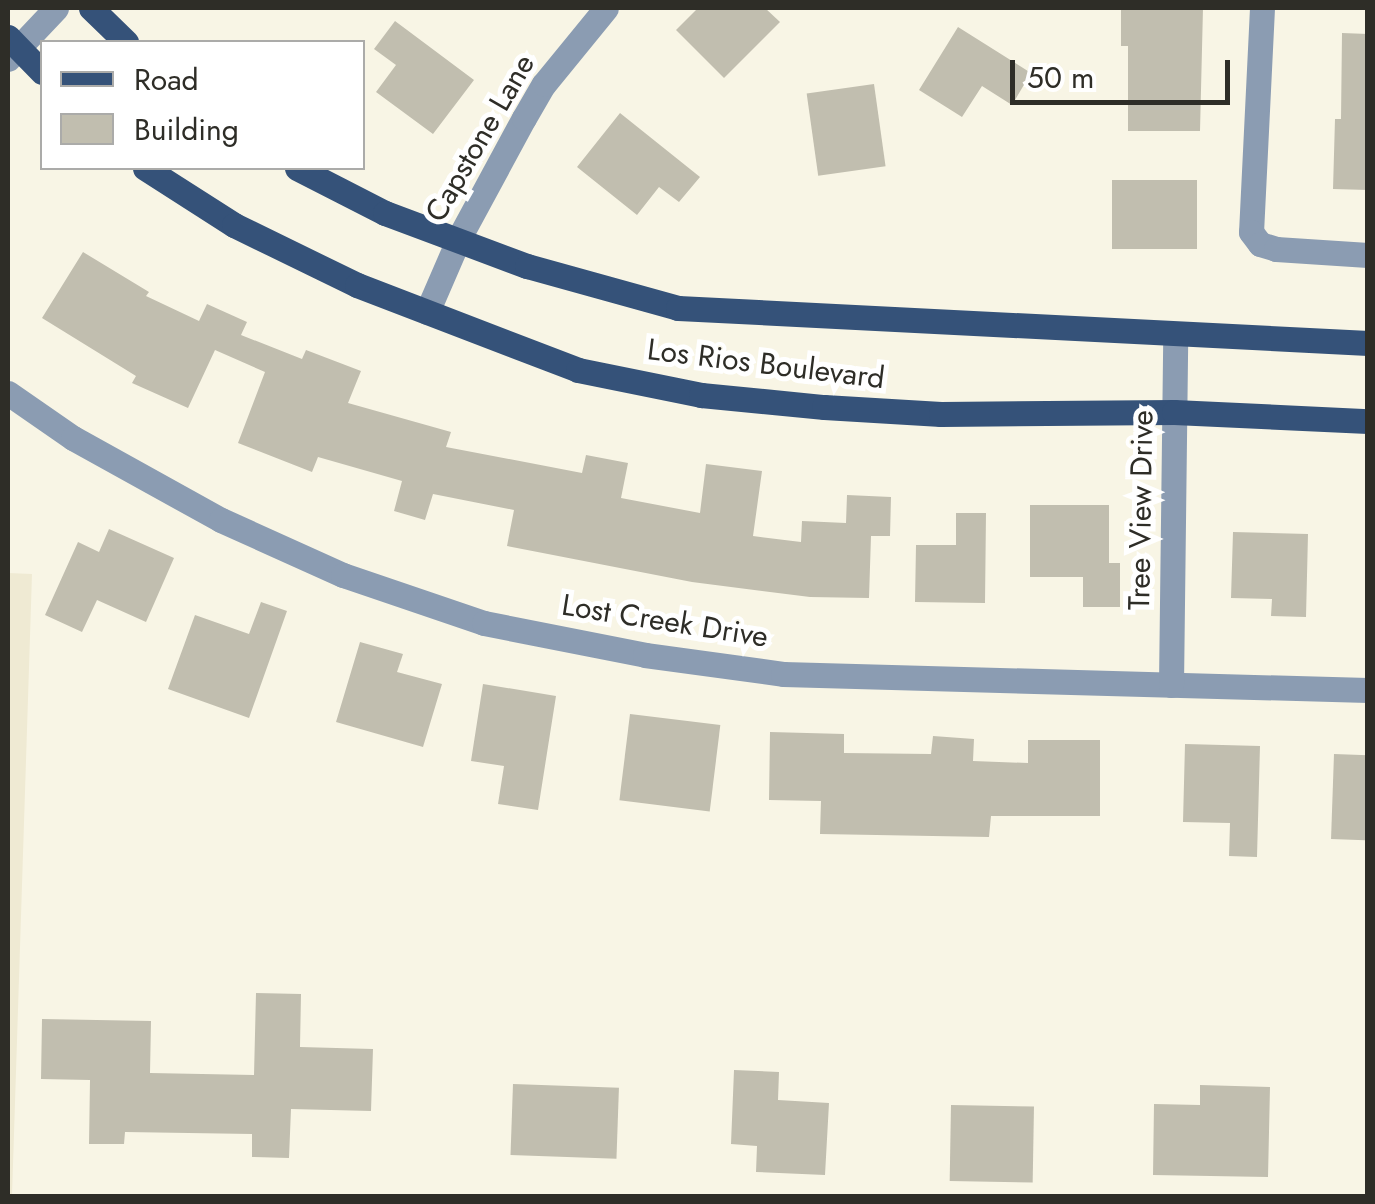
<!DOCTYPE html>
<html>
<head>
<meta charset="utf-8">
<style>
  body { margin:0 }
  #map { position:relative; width:1375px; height:1204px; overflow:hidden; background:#f8f5e5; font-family:Jost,sans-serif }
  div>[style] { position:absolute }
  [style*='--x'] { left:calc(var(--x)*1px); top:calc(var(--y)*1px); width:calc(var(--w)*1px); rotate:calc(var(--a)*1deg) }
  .built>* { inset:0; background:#efead3 }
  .building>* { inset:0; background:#c1beaf; transform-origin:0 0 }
  .minor>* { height:25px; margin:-12.5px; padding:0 12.5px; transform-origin:12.5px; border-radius:12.5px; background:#8b9cb2 }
  .major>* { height:25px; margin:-12.5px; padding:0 12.5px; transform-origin:12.5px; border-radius:12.5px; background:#355279 }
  span { translate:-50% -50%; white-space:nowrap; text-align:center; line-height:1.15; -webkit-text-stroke:10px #fff; paint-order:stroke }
  .street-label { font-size:30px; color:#2e2d27 }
  .frame { position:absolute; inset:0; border:10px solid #2e2d27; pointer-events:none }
  .legend { position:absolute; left:40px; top:40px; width:325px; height:130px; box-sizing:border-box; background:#fff; border:2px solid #ababa9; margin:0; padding:12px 18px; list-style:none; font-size:30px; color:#2e2d27 }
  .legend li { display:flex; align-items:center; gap:20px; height:50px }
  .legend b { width:50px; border:2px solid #ababa9 }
  .scale { position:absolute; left:1010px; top:60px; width:220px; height:45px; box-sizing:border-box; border:5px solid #2e2d27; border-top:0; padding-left:12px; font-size:30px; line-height:35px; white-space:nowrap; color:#2e2d27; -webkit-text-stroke:8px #fff; paint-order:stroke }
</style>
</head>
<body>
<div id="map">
  <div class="built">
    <div style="clip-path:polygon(8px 573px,32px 574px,12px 1196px,8px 1196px)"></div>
  </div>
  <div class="building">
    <div style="clip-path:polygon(698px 8px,765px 8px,780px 22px,724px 78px,676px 30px)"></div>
    <div style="clip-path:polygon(1121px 8px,1203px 8px,1200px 131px,1128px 131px,1128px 46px,1121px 46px)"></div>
    <div style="clip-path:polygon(395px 21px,474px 80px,433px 134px,376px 92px,396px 65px,374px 49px)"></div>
    <div style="clip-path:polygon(958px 27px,1031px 73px,1012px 105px,982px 86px,962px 117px,919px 90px)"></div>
    <div style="clip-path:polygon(1342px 33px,1368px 34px,1368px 190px,1333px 189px,1335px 119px,1341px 119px)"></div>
    <div style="left:874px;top:84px;width:83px;height:68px;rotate:82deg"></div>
    <div style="clip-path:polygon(620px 113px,700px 177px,679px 202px,659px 187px,637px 215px,577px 167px)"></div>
    <div style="left:1112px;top:180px;width:85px;height:69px"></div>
    <div style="clip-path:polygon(83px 252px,149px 292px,146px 296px,199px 321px,207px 304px,247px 322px,241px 335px,302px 359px,306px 350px,361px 371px,348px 403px,451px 432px,446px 447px,582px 473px,586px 455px,628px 463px,621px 498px,700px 513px,706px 464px,762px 471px,753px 536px,801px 542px,802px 521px,846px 523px,847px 495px,891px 497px,890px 536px,871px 536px,869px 598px,810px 597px,692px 582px,507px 546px,514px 510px,433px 494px,425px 520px,394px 511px,402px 481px,318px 457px,312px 472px,238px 443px,265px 372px,215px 350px,188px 408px,132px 383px,136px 376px,42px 318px)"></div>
    <div style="clip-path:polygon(1030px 505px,1109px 505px,1109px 563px,1120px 563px,1120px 607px,1083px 607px,1083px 577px,1030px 577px)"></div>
    <div style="clip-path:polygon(956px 513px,986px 513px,985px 603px,915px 602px,916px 545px,956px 545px)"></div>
    <div style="clip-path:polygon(109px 529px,174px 558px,146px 622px,97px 600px,82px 632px,45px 615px,78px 542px,99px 552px)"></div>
    <div style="clip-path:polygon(1233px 532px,1308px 534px,1306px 617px,1271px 616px,1272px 599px,1231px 598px)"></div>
    <div style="clip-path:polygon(261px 602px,287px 611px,249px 718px,168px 689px,195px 615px,249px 634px)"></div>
    <div style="clip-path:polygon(360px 642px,403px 654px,397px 672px,442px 684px,423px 747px,336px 722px)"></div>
    <div style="clip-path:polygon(483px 684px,556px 696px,538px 810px,498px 804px,504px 766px,471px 761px)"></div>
    <div style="left:630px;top:714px;width:91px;height:87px;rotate:7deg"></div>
    <div style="clip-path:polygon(770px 732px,844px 734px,844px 753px,931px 754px,933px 736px,974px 739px,973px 761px,1028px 763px,1028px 740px,1100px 740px,1100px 816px,991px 816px,989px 837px,820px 834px,821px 801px,769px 800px)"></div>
    <div style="clip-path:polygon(1185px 744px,1260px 746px,1257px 857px,1229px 856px,1230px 823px,1183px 822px)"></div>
    <div style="left:1334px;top:754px;width:34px;height:85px;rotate:2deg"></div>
    <div style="clip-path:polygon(256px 993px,301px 994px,300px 1047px,373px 1049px,371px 1111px,291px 1109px,289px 1158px,252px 1157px,252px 1134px,125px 1132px,124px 1144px,89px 1144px,90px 1080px,41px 1079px,42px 1019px,151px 1021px,150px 1073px,254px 1075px)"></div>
    <div style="clip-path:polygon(734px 1070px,779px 1072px,778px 1100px,829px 1103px,825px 1175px,756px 1172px,757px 1146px,731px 1144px)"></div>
    <div style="left:513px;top:1084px;width:106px;height:71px;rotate:2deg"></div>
    <div style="clip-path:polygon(1200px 1085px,1270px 1087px,1268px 1177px,1153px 1175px,1154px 1104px,1200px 1105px)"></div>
    <div style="left:951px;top:1105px;width:83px;height:76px;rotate:1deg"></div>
  </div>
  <div class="minor">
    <div style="--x:1262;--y:8;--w:224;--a:92.8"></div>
    <div style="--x:1251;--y:232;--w:15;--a:53"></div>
    <div style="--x:1260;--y:244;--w:17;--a:17"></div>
    <div style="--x:1276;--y:249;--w:92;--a:3.7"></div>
    <div style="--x:8;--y:59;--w:70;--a:-46.7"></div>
    <div style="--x:427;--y:312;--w:81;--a:-66.6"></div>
    <div style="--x:459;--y:238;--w:136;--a:-61.6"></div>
    <div style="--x:524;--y:118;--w:39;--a:-60"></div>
    <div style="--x:544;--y:84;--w:98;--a:-50.8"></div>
    <div style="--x:8;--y:393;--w:79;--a:34.7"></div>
    <div style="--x:73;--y:438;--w:169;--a:29"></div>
    <div style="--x:221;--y:520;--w:134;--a:24.3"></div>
    <div style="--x:343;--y:575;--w:149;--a:18.8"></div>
    <div style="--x:484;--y:623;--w:164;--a:11.2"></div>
    <div style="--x:645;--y:655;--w:139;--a:7.8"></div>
    <div style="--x:783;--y:674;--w:585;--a:1.57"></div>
    <div style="--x:1171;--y:685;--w:350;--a:-89.3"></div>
  </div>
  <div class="major">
    <div style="--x:91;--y:8;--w:49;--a:44.2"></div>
    <div style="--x:8;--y:37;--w:49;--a:45.8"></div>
    <div style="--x:145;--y:168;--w:106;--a:32.6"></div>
    <div style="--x:234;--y:225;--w:137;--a:26"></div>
    <div style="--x:357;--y:285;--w:237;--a:21"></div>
    <div style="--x:578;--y:370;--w:126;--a:11.5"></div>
    <div style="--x:701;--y:395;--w:124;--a:5.6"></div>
    <div style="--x:824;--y:407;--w:117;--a:3.4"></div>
    <div style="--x:941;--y:414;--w:233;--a:-0.5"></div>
    <div style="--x:1174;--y:412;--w:194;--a:2.7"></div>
    <div style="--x:297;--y:168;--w:99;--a:27.1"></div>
    <div style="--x:385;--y:213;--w:152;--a:20.5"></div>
    <div style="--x:527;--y:266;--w:157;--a:15.5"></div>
    <div style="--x:678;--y:308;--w:691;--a:2.9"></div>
  </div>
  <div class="street-label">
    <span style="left:480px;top:138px;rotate:-60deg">Capstone Lane</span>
    <span style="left:766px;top:364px;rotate:7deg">Los Rios Boulevard</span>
    <span style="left:1141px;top:510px;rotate:-89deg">Tree View Drive</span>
    <span style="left:665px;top:621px;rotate:9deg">Lost Creek Drive</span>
  </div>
  <div class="frame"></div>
  <ul class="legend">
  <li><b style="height:12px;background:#355279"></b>Road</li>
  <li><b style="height:28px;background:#c1beaf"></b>Building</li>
  </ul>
  <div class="scale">50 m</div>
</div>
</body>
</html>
